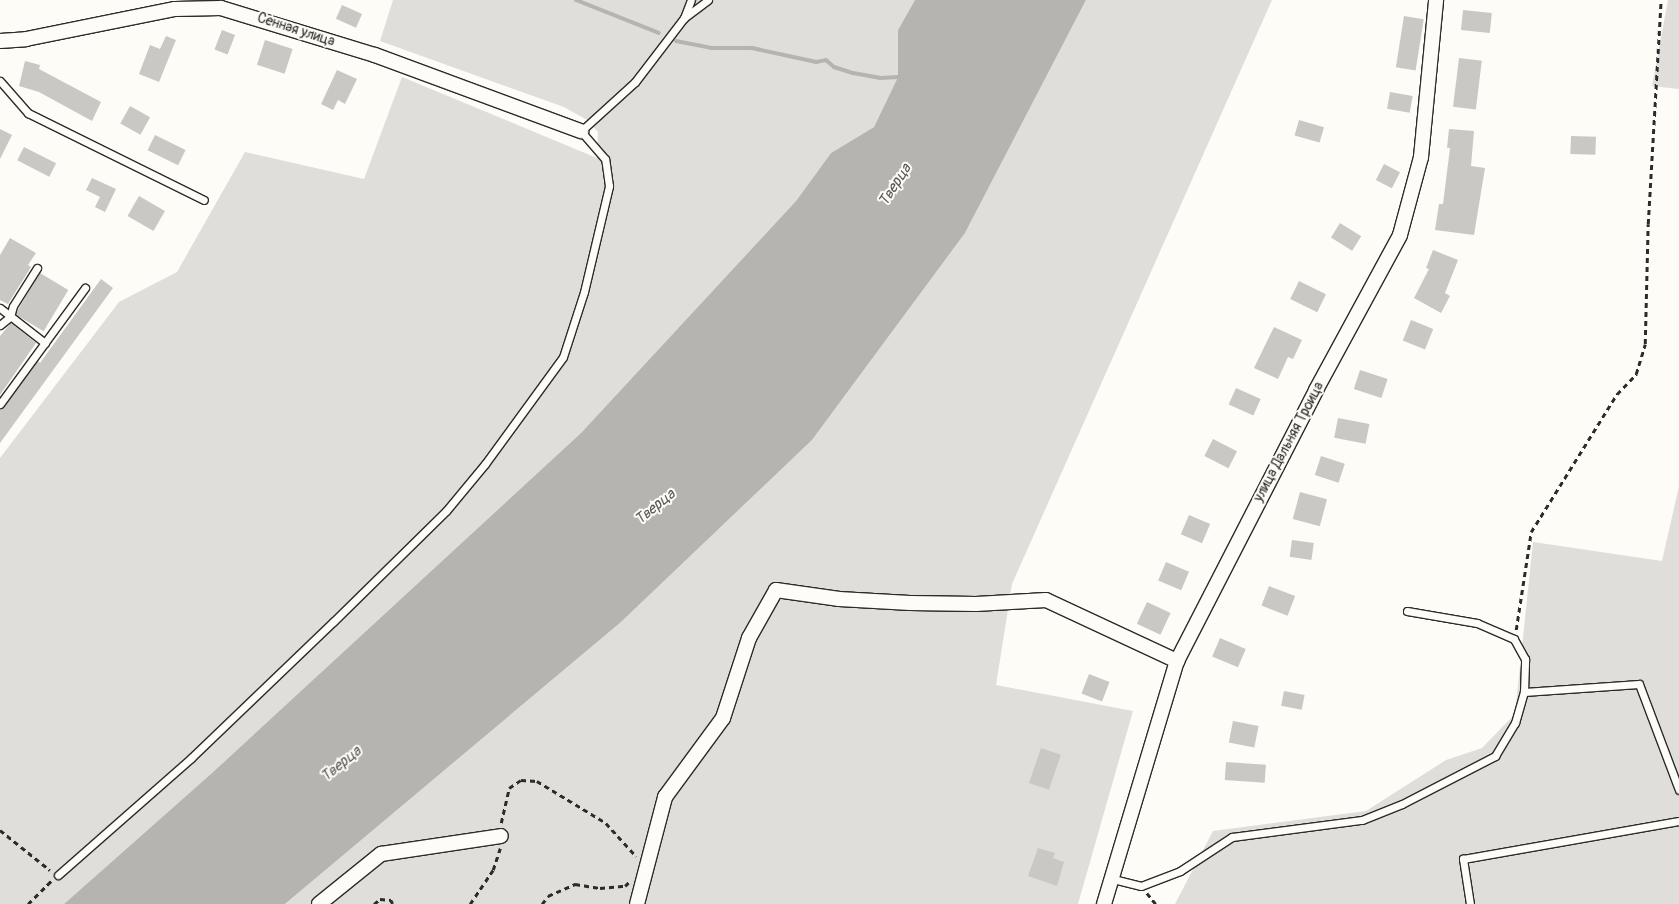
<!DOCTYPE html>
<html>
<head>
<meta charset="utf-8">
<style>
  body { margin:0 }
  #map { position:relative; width:1679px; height:904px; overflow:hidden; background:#fdfcf7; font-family:Pangolin,sans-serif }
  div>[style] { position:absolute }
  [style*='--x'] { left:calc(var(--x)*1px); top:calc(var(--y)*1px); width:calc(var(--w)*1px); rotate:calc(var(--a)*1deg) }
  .green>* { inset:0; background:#dfdeda }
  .water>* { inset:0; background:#b5b4b1 }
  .stream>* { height:4px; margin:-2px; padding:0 2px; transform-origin:2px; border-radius:2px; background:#b5b4b1 }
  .building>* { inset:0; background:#c9c8c4; transform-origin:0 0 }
  .path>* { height:2.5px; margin-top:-1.25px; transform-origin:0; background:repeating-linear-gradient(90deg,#2b2b2b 0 5px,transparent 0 9px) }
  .roads { filter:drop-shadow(1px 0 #2b2b2b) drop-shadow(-1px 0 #2b2b2b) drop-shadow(0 1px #2b2b2b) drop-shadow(0 -1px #2b2b2b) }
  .lane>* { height:7px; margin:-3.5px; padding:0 3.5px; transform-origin:3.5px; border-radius:3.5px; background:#fdfcf7 }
  .street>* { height:14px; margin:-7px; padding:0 7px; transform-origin:7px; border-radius:7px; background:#fdfcf7 }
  span { translate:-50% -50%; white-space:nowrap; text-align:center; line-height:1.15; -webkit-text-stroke:4px #fdfcf7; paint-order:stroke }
  .street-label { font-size:14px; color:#2b2b2b }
  .water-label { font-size:15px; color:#5b5b5a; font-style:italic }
</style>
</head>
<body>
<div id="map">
  <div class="green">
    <div style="clip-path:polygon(393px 0,915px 0,898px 30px,898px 77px,874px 127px,831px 153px,796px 201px,581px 433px,212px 773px,64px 904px,0 904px,0 458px,119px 302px,177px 272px,245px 152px,364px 179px,402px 77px,597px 158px,598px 132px,587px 120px,564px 107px,380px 41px)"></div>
    <div style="clip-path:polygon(1086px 0,1272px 0,1012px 584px,996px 685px,1133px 711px,1078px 904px,285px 904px,621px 622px,812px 440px,965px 233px)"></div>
    <div style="clip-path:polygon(1668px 0,1679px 0,1679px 89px,1652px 86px)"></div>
    <div style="clip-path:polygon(1679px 486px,1679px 904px,1175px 904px,1213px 831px,1366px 811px,1446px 760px,1482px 748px,1515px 714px,1533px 542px,1662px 561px)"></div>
  </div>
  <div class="water">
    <div style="clip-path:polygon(915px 0,1086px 0,965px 233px,812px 440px,621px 622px,285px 904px,64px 904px,212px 773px,581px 433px,796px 201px,831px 153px,874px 127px,898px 77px,898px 30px)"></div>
  </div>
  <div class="stream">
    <div style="--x:576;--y:0;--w:89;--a:21.7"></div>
    <div style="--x:676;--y:41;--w:36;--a:11"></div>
    <div style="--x:711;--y:48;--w:41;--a:0"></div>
    <div style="--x:752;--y:48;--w:66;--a:12.3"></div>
    <div style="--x:816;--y:62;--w:10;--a:-11"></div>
    <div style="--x:826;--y:60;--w:11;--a:41"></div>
    <div style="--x:834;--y:67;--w:20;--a:18"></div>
    <div style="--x:853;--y:73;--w:27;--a:10"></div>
    <div style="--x:880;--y:78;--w:18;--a:-3"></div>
  </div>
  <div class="building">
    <div style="left:342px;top:5px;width:22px;height:15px;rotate:24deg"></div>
    <div style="left:1463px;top:10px;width:29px;height:20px;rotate:6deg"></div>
    <div style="left:1404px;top:16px;width:20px;height:52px;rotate:9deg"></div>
    <div style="left:222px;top:30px;width:14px;height:21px;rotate:21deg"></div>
    <div style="clip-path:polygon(166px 36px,176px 40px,159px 82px,139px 74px,150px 45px,160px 49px)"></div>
    <div style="left:265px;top:40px;width:29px;height:26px;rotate:18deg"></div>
    <div style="left:1459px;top:58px;width:23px;height:49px;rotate:7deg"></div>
    <div style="clip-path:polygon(25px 61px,40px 65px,39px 69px,101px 102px,92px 121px,39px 92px,19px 86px)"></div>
    <div style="clip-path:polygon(337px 70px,357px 79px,345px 104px,338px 100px,333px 110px,321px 104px)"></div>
    <div style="left:1390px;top:92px;width:23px;height:17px;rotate:10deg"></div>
    <div style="left:130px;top:106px;width:23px;height:20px;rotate:29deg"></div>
    <div style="left:1299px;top:120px;width:26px;height:16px;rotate:16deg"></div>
    <div style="clip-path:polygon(0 129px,12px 135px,0 159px)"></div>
    <div style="clip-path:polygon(1449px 129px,1474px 131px,1471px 166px,1485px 168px,1474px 235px,1435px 230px,1439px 204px,1443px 204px,1450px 148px,1447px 148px)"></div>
    <div style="left:155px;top:135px;width:34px;height:17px;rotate:26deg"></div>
    <div style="left:1571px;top:136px;width:25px;height:18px;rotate:2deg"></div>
    <div style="left:24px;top:147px;width:36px;height:15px;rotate:27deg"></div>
    <div style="left:1384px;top:164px;width:18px;height:18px;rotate:27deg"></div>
    <div style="clip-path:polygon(92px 178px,116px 189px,105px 212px,95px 207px,100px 197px,86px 190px)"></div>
    <div style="left:139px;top:196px;width:30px;height:23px;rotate:30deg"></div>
    <div style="left:1340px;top:223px;width:25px;height:17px;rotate:32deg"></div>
    <div style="clip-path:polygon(10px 238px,36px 253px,28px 265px,31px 267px,8px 304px,0 300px,0 255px)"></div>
    <div style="clip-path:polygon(1433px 250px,1458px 260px,1445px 293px,1450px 296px,1441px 313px,1414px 298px,1429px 269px,1426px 268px)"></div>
    <div style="left:40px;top:273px;width:33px;height:48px;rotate:31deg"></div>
    <div style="clip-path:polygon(101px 279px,113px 288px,0 443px,0 409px,38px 361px,40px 363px)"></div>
    <div style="left:1299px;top:281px;width:30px;height:20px;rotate:26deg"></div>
    <div style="left:1411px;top:320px;width:24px;height:22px;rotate:22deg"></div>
    <div style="clip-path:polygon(11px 323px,36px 343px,0 395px,0 336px)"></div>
    <div style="clip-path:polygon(1274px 327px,1302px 340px,1293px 359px,1288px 357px,1278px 379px,1254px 368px)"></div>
    <div style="left:1360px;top:370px;width:29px;height:20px;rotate:18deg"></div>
    <div style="left:1236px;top:388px;width:27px;height:18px;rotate:24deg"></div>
    <div style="left:1338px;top:418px;width:32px;height:20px;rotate:11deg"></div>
    <div style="left:1213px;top:439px;width:27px;height:19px;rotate:27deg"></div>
    <div style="left:1321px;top:456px;width:25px;height:20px;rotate:18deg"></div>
    <div style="left:1300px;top:492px;width:28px;height:28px;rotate:15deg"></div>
    <div style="left:1189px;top:515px;width:23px;height:21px;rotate:23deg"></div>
    <div style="left:1292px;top:540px;width:22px;height:17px;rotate:8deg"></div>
    <div style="left:1166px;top:562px;width:25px;height:20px;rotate:23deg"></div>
    <div style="left:1269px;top:586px;width:28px;height:21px;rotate:21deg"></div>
    <div style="left:1147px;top:602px;width:26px;height:24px;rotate:25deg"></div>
    <div style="left:1220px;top:638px;width:28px;height:20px;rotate:23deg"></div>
    <div style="left:1089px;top:674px;width:22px;height:21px;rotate:21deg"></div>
    <div style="left:1284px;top:691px;width:21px;height:15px;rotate:11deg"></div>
    <div style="left:1233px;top:721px;width:26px;height:22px;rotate:11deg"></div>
    <div style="left:1041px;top:748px;width:21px;height:37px;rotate:19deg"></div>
    <div style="left:1226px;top:762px;width:40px;height:18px;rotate:4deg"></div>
    <div style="clip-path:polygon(1038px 848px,1055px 853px,1053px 858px,1064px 862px,1057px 886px,1028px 876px)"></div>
  </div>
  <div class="path">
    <div style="--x:1516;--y:630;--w:99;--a:-81.3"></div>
    <div style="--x:1531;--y:532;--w:163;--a:-58.1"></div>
    <div style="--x:1617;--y:394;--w:28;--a:-46"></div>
    <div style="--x:1636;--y:374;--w:31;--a:-73"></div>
    <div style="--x:1645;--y:344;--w:120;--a:-88.6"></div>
    <div style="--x:1648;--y:224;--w:224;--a:-86.7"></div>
    <div style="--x:501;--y:823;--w:36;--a:-77"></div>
    <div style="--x:509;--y:788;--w:14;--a:-34"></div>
    <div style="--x:521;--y:780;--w:16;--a:4"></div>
    <div style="--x:537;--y:781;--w:81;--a:31.3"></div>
    <div style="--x:606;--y:823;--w:45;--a:47.7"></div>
    <div style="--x:0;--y:830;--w:64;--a:38.7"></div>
    <div style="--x:1147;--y:893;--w:14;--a:51"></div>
    <div style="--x:28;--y:904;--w:33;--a:-45"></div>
    <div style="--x:374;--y:904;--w:8;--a:-40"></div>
    <div style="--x:380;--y:899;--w:11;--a:5"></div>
    <div style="--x:391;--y:900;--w:4;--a:63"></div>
    <div style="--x:470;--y:904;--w:41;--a:-55.9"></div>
    <div style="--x:493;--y:870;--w:23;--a:-72"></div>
    <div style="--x:542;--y:904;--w:10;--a:-53"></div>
    <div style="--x:548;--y:896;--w:30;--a:-24"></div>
    <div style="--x:575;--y:884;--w:25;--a:9"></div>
    <div style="--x:600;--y:888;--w:25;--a:-5"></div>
    <div style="--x:625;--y:886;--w:6;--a:-45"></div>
  </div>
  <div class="roads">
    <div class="lane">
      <div style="--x:684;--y:18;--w:19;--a:-69"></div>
      <div style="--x:0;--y:81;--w:43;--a:48.8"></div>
      <div style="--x:28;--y:113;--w:196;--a:26.3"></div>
      <div style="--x:0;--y:308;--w:57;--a:37.9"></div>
      <div style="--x:0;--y:325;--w:13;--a:-39"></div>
      <div style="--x:10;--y:317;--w:11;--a:-75"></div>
      <div style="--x:13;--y:306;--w:45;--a:-57.7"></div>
      <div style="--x:0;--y:404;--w:144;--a:-53.8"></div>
      <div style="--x:1524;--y:692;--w:115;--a:-4"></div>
      <div style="--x:1639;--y:684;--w:113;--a:69.3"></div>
      <div style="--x:58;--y:875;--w:177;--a:-41.3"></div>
      <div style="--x:191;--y:758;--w:197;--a:-43.8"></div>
      <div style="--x:333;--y:622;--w:158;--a:-44.5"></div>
      <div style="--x:446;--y:511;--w:61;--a:-50.3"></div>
      <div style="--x:485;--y:464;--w:132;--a:-53.9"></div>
      <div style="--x:563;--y:357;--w:68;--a:-72.1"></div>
      <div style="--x:584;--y:292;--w:109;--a:-76.7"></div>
      <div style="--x:609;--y:186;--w:27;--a:-98"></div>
      <div style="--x:605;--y:159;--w:37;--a:-131"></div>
      <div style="--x:581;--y:131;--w:73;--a:-42.2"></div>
      <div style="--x:635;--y:82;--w:81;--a:-52.6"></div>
      <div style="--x:684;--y:18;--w:30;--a:-37"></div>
      <div style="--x:1113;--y:879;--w:29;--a:14"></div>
      <div style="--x:1141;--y:886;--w:42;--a:-21"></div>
      <div style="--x:1180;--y:871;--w:62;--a:-33.2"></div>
      <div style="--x:1232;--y:837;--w:131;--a:-7.5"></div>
      <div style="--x:1362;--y:820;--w:43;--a:-21.8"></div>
      <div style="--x:1402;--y:804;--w:105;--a:-27.3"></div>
      <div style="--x:1495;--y:756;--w:39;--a:-59"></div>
      <div style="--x:1515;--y:723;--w:32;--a:-74"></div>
      <div style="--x:1524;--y:692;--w:33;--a:-88"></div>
      <div style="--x:1525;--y:659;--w:23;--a:-119"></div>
      <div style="--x:1514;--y:639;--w:40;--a:-156.6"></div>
      <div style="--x:1477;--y:623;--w:71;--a:-170.3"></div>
      <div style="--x:1470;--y:904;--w:46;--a:-98.8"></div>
      <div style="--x:1463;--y:859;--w:219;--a:-10"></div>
    </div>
    <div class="street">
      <div style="--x:0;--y:41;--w:26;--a:-4"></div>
      <div style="--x:26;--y:39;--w:152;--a:-11.4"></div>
      <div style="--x:175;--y:9;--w:46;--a:-1.2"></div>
      <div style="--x:221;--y:8;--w:161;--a:17"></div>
      <div style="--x:375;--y:55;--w:220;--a:20.3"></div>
      <div style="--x:319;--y:904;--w:80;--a:-38.9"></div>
      <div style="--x:381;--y:854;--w:121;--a:-8.5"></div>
      <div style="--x:637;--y:904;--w:111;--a:-75.3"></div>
      <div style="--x:665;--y:797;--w:98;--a:-53.7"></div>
      <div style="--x:723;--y:718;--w:84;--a:-72"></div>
      <div style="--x:749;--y:638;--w:55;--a:-60.6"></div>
      <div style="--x:776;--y:590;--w:64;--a:8.1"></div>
      <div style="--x:839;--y:599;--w:71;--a:3.2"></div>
      <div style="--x:910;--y:603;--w:66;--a:0.9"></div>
      <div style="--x:976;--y:604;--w:70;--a:-3.3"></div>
      <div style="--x:1046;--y:600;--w:145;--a:25"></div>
      <div style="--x:1104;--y:904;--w:254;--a:-73.3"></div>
      <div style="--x:1177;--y:661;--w:305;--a:-62.8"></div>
      <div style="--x:1316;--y:390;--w:176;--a:-61.5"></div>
      <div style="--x:1400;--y:235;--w:81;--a:-74.9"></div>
      <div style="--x:1421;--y:157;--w:158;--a:-84.5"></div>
    </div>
  </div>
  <div class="street-label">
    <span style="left:296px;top:30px;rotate:18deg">Сенная улица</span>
    <span style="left:1289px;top:442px;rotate:-62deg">улица Дальняя Троица</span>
  </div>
  <div class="water-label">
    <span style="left:895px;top:185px;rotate:-57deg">Тверца</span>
    <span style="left:655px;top:507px;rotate:-39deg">Тверца</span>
    <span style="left:341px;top:764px;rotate:-39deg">Тверца</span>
  </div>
</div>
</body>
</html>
